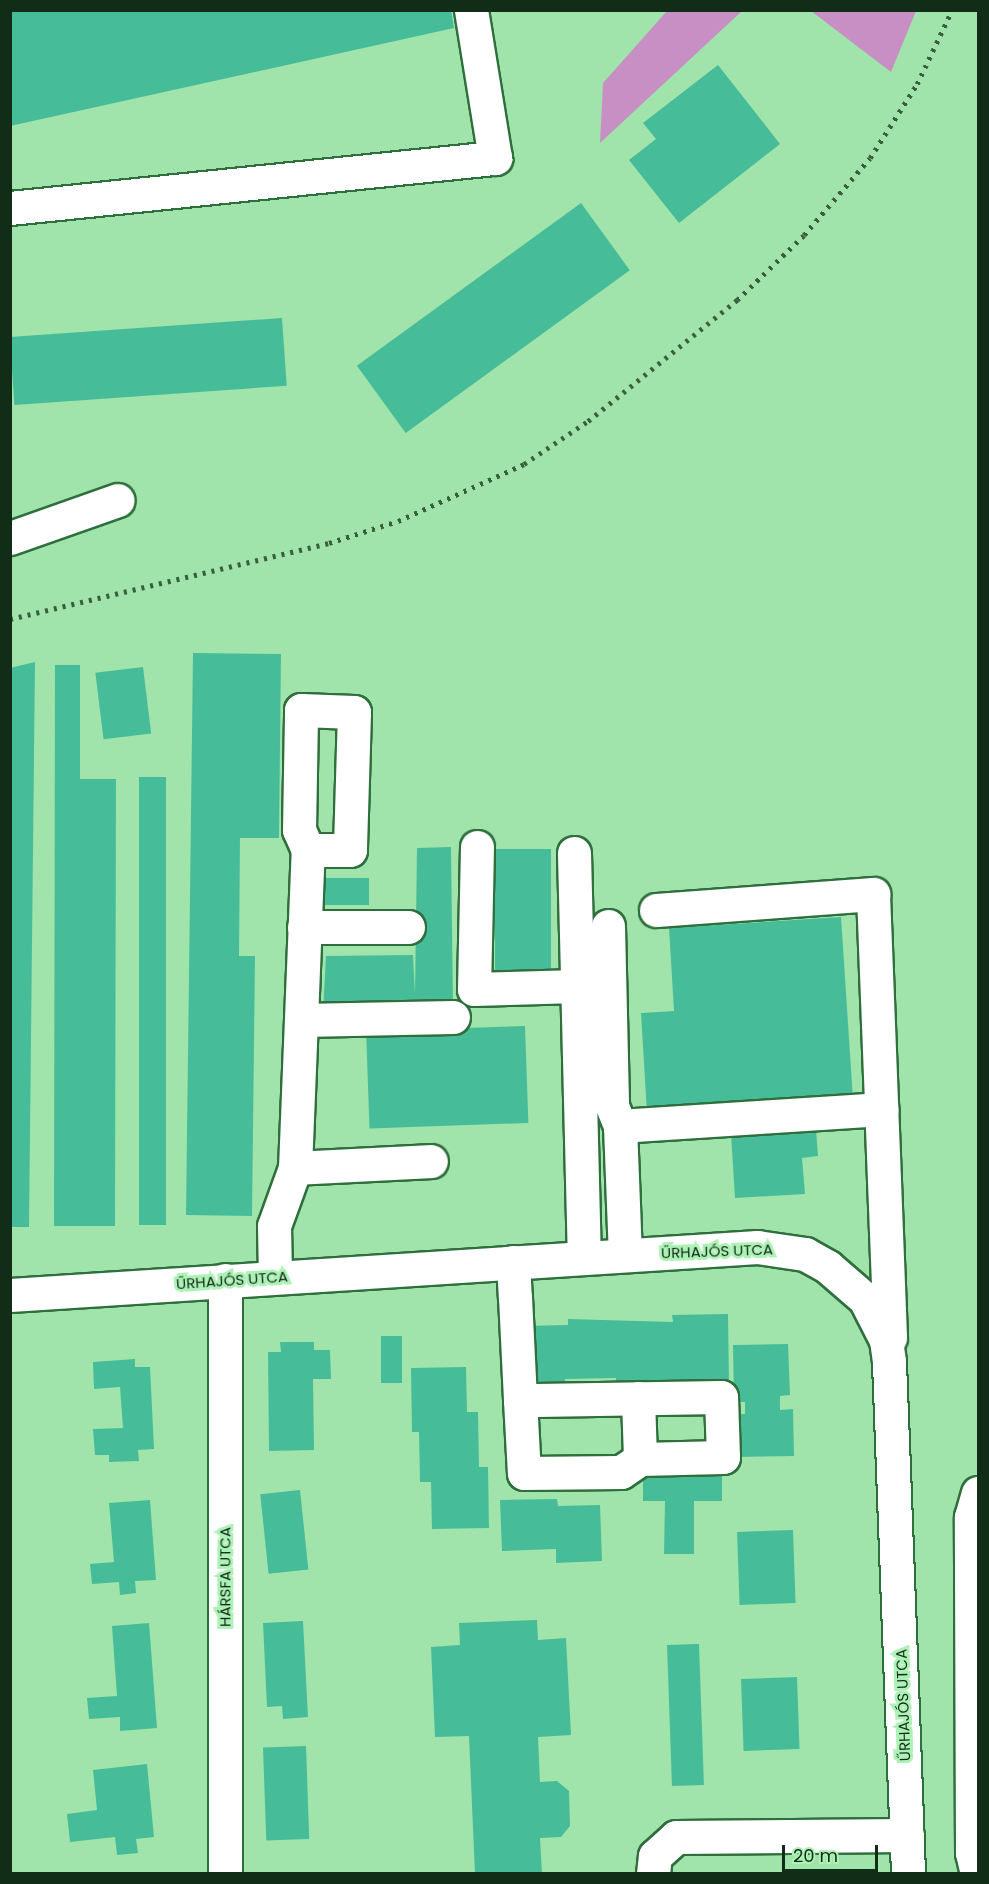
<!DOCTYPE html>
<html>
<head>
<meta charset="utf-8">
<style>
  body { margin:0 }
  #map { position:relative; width:989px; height:1884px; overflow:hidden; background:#a0e4ab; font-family:Poppins,sans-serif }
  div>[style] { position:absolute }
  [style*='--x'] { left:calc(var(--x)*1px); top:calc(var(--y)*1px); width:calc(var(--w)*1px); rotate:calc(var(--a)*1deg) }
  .green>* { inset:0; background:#c78fc4 }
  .building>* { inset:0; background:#46bd98; transform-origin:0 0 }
  .roads { filter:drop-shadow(2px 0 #2e6f3d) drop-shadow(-2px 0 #2e6f3d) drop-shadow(0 2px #2e6f3d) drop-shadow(0 -2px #2e6f3d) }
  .minor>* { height:33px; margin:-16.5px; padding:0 16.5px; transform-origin:16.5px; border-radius:16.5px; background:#fff }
  .rail>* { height:4.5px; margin-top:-2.25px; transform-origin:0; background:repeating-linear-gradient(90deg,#385e3e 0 3px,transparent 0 9px) }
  span { translate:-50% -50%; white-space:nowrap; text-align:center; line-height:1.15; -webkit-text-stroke:6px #adf1b7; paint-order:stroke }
  .street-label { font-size:15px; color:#122d17 }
  .frame { position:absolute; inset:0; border:12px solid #122d17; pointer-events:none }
  .scale { position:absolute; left:782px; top:1845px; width:96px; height:27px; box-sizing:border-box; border:3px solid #122d17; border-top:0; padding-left:8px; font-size:18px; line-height:21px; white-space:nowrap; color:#122d17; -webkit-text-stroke:4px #adf1b7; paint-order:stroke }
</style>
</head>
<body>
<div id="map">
  <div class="green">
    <div style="clip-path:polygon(667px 11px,742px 11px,600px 143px,603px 83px)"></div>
    <div style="clip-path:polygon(811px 11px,916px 11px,891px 72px)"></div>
  </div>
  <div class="building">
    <div style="clip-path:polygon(10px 10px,451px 10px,454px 28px,10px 126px)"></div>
    <div style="clip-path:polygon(718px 65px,780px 144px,679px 223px,629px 160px,656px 139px,643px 123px)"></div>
    <div style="left:581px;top:203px;width:83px;height:277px;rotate:54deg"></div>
    <div style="left:282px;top:318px;width:68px;height:273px;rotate:86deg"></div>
    <div style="clip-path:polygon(193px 653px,281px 654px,279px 838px,240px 838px,239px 956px,255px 956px,252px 1216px,186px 1215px)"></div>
    <div style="clip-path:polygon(35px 662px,29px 1227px,10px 1227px,10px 668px)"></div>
    <div style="clip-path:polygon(55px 665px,80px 665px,80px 779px,116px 779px,115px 1226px,54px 1226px)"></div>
    <div style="left:143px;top:667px;width:67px;height:48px;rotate:83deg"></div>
    <div style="left:139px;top:777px;width:27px;height:448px"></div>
    <div style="clip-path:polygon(451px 847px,453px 1008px,323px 1012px,326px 956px,413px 955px,415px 994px,417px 848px)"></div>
    <div style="left:495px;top:849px;width:56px;height:130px"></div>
    <div style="left:324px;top:878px;width:45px;height:27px"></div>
    <div style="clip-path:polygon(841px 917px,853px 1099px,647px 1113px,641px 1013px,674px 1011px,669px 928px)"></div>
    <div style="left:525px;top:1026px;width:97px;height:159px;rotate:88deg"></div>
    <div style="clip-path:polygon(816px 1128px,818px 1156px,802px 1158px,805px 1194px,735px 1198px,731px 1134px)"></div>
    <div style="clip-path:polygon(728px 1314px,729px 1383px,616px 1385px,616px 1378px,565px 1379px,565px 1392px,543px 1393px,542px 1383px,522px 1383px,521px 1326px,568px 1325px,568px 1319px,673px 1322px,672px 1315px)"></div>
    <div style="left:381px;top:1336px;width:21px;height:47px"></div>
    <div style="clip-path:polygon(280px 1342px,314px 1342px,314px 1350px,330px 1350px,331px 1379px,313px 1379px,314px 1450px,269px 1451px,268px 1352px,281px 1352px)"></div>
    <div style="clip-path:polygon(788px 1344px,790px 1395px,780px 1396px,780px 1410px,793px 1409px,794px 1456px,733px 1457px,732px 1415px,745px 1414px,745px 1402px,734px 1402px,733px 1345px)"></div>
    <div style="clip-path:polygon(135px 1359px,135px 1367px,150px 1367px,154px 1449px,138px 1450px,139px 1461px,109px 1462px,109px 1455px,95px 1455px,93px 1429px,123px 1428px,120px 1387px,94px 1389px,93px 1362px)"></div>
    <div style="clip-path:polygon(466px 1367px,467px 1412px,478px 1412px,479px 1467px,488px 1467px,489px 1528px,432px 1529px,431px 1482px,420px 1482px,419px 1432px,412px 1432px,411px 1368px)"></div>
    <div style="clip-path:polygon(643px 1469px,722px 1469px,722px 1501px,694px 1501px,694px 1554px,664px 1554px,665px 1501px,643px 1501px)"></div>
    <div style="left:300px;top:1490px;width:80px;height:40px;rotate:84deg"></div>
    <div style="clip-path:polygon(557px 1499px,558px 1506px,600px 1505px,602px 1561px,556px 1563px,556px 1549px,502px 1551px,500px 1500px)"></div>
    <div style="clip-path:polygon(150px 1500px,156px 1580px,135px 1581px,136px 1593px,120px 1595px,119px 1582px,92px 1584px,90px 1564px,114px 1562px,109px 1503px)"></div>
    <div style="left:793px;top:1530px;width:73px;height:56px;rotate:88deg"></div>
    <div style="clip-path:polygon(537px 1620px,538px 1640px,566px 1638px,571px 1735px,538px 1737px,540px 1782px,557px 1781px,569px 1791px,570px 1826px,561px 1837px,540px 1838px,542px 1874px,475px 1874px,469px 1736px,435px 1737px,431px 1647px,460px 1645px,459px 1623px)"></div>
    <div style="clip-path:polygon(303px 1621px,308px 1717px,283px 1719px,282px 1706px,267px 1707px,263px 1623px)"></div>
    <div style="clip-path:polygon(149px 1623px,157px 1728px,120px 1731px,120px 1717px,89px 1719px,87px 1698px,117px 1696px,112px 1626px)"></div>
    <div style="left:699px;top:1644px;width:141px;height:32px;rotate:88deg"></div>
    <div style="left:797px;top:1677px;width:72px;height:56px;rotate:88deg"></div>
    <div style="left:306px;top:1746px;width:93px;height:43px;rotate:88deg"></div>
    <div style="clip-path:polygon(147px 1764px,154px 1837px,136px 1839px,138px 1853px,117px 1855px,115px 1837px,70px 1842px,67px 1814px,97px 1810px,93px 1770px)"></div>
  </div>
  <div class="roads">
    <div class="minor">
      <div style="--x:10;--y:208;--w:488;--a:-5.9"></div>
      <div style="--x:495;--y:158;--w:150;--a:-99.2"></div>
      <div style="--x:10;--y:538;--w:114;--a:-19.4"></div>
      <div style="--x:477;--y:847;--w:142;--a:91.2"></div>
      <div style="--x:474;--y:989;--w:103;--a:-1.7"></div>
      <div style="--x:574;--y:853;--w:405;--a:88.6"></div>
      <div style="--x:656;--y:910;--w:218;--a:-4.2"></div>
      <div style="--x:873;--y:894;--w:444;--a:87.8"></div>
      <div style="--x:608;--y:926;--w:180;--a:88.7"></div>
      <div style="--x:612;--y:1106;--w:22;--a:68"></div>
      <div style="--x:620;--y:1126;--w:129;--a:87.8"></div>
      <div style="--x:304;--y:927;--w:104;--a:0"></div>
      <div style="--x:301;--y:1020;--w:152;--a:-1.1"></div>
      <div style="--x:620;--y:1126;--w:262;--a:-3.7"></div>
      <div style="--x:295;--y:1168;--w:136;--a:-2.9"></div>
      <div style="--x:513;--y:1262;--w:35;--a:87"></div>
      <div style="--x:515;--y:1297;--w:103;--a:87.2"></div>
      <div style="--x:520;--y:1400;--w:73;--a:86.9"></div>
      <div style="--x:524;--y:1473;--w:97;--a:-0.6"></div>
      <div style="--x:621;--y:1472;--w:23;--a:-34"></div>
      <div style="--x:640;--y:1459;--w:83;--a:-1.4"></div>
      <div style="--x:723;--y:1457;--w:60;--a:-91.9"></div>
      <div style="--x:721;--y:1397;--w:201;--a:179.1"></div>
      <div style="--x:275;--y:1277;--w:51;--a:-91.1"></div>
      <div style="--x:274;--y:1226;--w:62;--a:-70.1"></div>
      <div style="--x:295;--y:1168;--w:318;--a:-87.7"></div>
      <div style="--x:308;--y:850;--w:22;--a:-114"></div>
      <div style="--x:299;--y:830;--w:120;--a:-89"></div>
      <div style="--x:301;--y:710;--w:53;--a:2.2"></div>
      <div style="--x:354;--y:712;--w:138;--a:91.7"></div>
      <div style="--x:350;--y:850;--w:42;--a:180"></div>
      <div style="--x:10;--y:1295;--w:749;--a:-3.68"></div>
      <div style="--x:757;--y:1247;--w:49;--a:8.3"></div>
      <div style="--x:805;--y:1254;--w:26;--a:29"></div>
      <div style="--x:828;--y:1267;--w:49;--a:40.9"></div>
      <div style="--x:865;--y:1299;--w:46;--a:62.9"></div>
      <div style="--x:886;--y:1340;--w:22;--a:82"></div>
      <div style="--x:889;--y:1362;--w:512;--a:87.87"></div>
      <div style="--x:638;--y:1398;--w:61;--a:88.1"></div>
      <div style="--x:225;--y:1874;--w:594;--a:-90"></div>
      <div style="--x:653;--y:1874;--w:18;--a:-84"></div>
      <div style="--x:655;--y:1856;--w:28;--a:-42"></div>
      <div style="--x:676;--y:1837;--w:231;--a:-0.5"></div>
      <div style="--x:977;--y:1874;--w:22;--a:-103"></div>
      <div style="--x:972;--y:1853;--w:336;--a:-90.2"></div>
      <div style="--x:971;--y:1517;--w:25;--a:-74"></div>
    </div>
  </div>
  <div class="rail">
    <div style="--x:10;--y:619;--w:328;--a:-13.4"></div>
    <div style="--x:329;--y:543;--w:72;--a:-17.7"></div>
    <div style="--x:398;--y:521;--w:138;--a:-24.3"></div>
    <div style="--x:524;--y:464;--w:77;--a:-33.9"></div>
    <div style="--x:588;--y:421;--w:192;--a:-39.1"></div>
    <div style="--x:737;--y:300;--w:93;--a:-44.1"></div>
    <div style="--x:804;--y:235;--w:101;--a:-49.4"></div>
    <div style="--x:870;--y:158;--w:88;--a:-57.6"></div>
    <div style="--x:917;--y:84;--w:82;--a:-64.7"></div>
  </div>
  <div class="street-label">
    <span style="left:717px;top:1251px;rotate:-2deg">ŰRHAJÓS UTCA</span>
    <span style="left:232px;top:1280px;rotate:-4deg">ŰRHAJÓS UTCA</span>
    <span style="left:225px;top:1577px;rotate:-90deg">HÁRSFA UTCA</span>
    <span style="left:903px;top:1705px;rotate:-92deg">ŰRHAJÓS UTCA</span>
  </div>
  <div class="frame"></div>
  <div class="scale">20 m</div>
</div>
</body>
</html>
